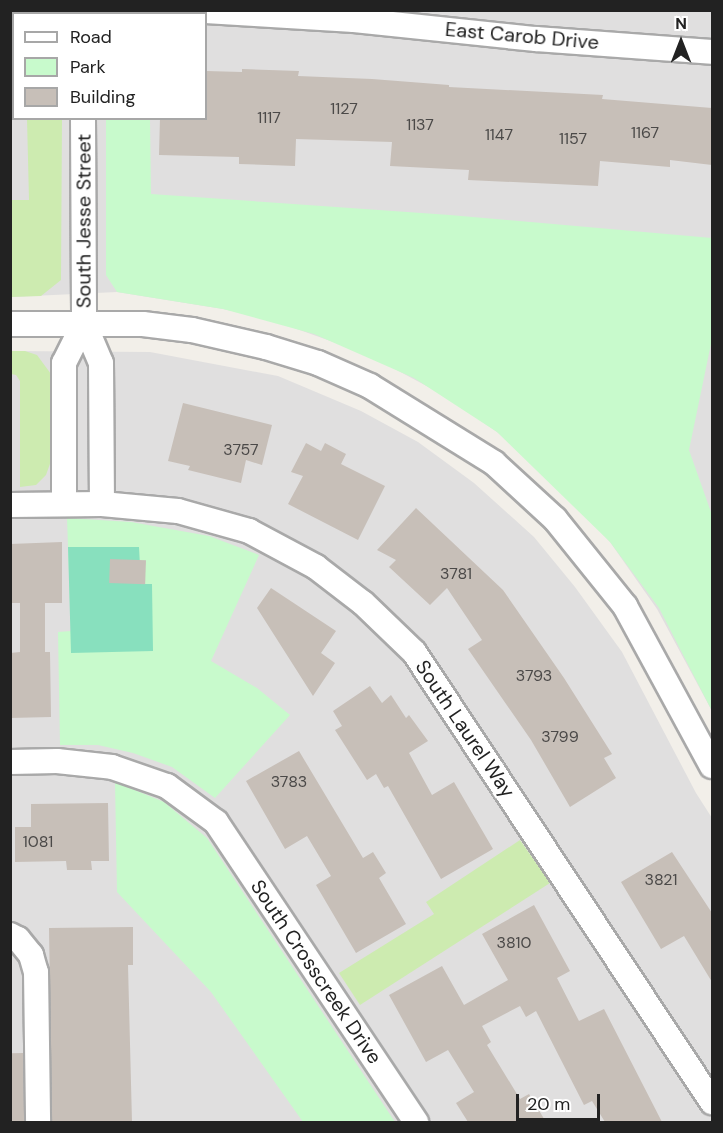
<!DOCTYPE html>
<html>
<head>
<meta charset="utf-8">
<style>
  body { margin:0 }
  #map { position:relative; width:723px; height:1133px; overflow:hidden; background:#f2efe9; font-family:"DM Sans",sans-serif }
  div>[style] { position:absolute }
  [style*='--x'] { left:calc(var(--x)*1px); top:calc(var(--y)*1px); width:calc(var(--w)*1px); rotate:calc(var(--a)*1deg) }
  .residential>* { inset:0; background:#e0dfdf }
  .grass>* { inset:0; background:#cdebb0 }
  .park>* { inset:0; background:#c8facc }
  .pitch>* { inset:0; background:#88e0be }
  .building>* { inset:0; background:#c7bfb8; transform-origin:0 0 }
  .roads { filter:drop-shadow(2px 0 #a9a9a9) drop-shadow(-2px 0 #a9a9a9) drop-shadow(0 2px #a9a9a9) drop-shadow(0 -2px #a9a9a9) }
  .street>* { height:24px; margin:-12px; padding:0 12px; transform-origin:12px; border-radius:12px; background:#fff }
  span { translate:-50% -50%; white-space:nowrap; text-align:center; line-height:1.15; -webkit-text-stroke:4.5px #fff; paint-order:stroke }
  .number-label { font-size:16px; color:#4b4948 }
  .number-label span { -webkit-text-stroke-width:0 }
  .street-label { font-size:20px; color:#222 }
  .frame { position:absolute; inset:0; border:12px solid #222; pointer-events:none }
  .legend { position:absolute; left:12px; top:12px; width:195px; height:108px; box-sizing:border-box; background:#fff; border:2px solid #a7a7a7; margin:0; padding:8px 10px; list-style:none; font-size:18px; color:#222 }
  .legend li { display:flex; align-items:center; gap:12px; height:30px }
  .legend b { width:30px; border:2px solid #a7a7a7 }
  .north { position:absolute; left:651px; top:12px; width:60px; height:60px; -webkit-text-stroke:4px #fff; paint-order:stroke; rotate:0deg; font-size:16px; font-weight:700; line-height:24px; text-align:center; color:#222 }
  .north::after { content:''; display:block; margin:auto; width:21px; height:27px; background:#222; clip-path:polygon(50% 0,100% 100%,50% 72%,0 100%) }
  .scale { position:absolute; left:516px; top:1094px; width:84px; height:27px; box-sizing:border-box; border:3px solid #222; border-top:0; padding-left:8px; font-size:18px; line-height:21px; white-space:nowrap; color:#222; -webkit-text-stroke:4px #fff; paint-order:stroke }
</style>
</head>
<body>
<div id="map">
  <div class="residential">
    <div style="clip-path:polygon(evenodd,10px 11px,712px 11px,712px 711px,657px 609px,610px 542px,542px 469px,497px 432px,447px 397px,367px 354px,266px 318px,223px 309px,117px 292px,11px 297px,10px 11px,14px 14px,206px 14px,206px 118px,14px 118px,14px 14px)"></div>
    <div style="clip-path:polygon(10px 351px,150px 352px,278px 376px,361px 411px,418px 442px,474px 483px,534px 537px,575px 587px,622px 652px,696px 793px,712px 818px,712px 1122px,11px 1122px)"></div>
  </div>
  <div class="grass">
    <div style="clip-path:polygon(27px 119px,62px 119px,61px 280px,41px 296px,11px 297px,11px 200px,29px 200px)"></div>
    <div style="clip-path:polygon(11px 351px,25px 351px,37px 355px,51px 374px,51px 461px,46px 475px,36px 485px,20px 487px,20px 381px,16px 375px,11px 374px)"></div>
    <div style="clip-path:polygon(520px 840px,550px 883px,360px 1005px,339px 973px,434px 914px,426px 902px)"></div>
  </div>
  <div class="park">
    <div style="clip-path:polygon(106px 119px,150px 119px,151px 194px,450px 215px,712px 238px,712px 339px,689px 450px,712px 515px,712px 711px,659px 608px,610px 542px,497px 432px,414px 378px,314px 334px,223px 309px,117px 292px,106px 275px)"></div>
    <div style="clip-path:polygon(67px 518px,131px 522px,209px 536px,259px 555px,211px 661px,257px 688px,290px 715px,215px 798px,172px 767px,133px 753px,98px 745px,60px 745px,58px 632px,71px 631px)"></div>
    <div style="clip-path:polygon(115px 782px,164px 802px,207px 838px,395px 1122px,303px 1122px,211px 992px,117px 892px)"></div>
  </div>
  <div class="pitch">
    <div style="clip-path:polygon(68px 547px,139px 547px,141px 584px,152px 584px,153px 651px,71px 653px)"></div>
  </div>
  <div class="building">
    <div style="clip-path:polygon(242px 69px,299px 71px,298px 76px,372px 79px,449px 85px,449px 87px,603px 95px,602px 99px,712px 108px,712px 165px,670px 160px,670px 167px,600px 161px,598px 186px,468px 180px,469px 170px,390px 166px,392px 142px,296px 139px,295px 166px,239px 164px,239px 157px,159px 155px,160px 118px,206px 118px,206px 71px,242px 72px)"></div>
    <div style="clip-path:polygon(183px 403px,272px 425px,262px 465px,246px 460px,241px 483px,188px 470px,190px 466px,168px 461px)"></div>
    <div style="clip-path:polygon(306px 443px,321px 451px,325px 443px,346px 454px,341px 464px,385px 486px,358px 540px,288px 504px,303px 476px,291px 472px)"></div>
    <div style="clip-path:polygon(416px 508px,503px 590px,564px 678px,612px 754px,604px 758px,616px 778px,570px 807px,531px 740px,468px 649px,482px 640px,447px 588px,430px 605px,389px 567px,396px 560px,377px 550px)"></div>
    <div style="clip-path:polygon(62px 542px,62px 603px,45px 603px,45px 652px,50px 652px,51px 717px,10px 718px,10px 653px,20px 652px,20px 603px,10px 603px,10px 544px)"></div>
    <div style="left:110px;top:559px;width:36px;height:24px;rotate:2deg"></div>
    <div style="clip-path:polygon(271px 588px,336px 631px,321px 653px,335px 663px,313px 696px,257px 608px)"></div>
    <div style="clip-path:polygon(370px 686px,382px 703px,391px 695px,406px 718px,409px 715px,428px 741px,409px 753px,432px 795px,454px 782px,493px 849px,441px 879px,388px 786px,384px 788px,376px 774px,367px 780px,335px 730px,342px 726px,333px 711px)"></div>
    <div style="clip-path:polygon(299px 751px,363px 858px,373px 852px,386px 873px,379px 878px,406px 924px,356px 953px,316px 885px,331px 876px,307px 836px,285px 849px,246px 781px)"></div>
    <div style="clip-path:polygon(108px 803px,109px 861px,91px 861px,92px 870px,67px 870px,66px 861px,15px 862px,15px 827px,31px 827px,31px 804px)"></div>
    <div style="clip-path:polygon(672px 852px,712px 913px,712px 982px,684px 936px,661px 949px,621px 882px)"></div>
    <div style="clip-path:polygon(534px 905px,570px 971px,557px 978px,579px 1021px,604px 1009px,662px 1122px,605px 1122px,592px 1101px,584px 1105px,536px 1011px,526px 1017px,520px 1006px,482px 1026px,491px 1042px,487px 1045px,520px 1099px,529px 1094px,546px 1122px,468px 1122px,456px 1103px,474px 1092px,448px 1050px,426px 1062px,389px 995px,442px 966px,464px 1005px,508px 980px,482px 934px)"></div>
    <div style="clip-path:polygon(133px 927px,133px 965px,128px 965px,132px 1122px,52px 1122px,49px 928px)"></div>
    <div style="left:23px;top:1053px;width:69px;height:13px;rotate:89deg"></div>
  </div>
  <div class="roads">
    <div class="street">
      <div style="--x:189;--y:10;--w:165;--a:3.5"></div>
      <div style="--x:354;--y:20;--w:183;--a:6"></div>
      <div style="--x:536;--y:39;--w:176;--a:4.2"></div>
      <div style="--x:10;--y:13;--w:62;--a:-2.8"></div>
      <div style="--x:83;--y:118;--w:205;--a:89.7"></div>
      <div style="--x:84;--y:323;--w:43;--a:67"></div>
      <div style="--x:101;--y:363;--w:141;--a:89.6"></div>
      <div style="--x:10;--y:324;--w:133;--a:0"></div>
      <div style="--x:143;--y:324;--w:49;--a:7"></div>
      <div style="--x:192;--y:330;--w:76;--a:12.9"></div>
      <div style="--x:266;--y:347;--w:54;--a:17.1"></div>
      <div style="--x:318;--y:363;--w:57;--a:23.9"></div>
      <div style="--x:370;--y:386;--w:146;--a:31.8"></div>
      <div style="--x:494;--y:463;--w:83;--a:42.6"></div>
      <div style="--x:555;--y:519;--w:112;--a:51.2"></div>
      <div style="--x:625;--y:606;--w:182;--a:61.5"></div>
      <div style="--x:64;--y:504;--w:141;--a:-90"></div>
      <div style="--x:64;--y:363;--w:45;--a:-63.4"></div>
      <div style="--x:10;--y:505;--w:92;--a:-0.6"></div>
      <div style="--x:102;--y:504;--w:76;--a:5.3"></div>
      <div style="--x:178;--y:511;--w:74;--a:15.7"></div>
      <div style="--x:249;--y:531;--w:76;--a:28.2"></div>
      <div style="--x:316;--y:567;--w:59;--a:37.5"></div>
      <div style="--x:363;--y:603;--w:71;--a:43.9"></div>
      <div style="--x:414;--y:652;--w:540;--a:56.49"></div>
      <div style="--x:10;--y:762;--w:47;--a:-1.2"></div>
      <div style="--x:57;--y:761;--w:55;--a:6.2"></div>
      <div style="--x:112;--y:767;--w:58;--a:19.1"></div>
      <div style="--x:167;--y:786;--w:61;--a:36.3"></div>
      <div style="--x:216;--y:822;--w:361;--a:56.3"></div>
      <div style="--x:10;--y:935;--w:9;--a:27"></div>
      <div style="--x:18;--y:939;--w:21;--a:51"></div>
      <div style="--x:31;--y:955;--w:18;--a:74"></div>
      <div style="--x:36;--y:972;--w:150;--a:89.2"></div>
    </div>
  </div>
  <div class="number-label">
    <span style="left:344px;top:109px">1127</span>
    <span style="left:269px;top:118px">1117</span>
    <span style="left:420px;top:125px">1137</span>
    <span style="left:645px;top:133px">1167</span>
    <span style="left:499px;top:135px">1147</span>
    <span style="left:573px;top:139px">1157</span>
    <span style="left:241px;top:450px">3757</span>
    <span style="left:456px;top:574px">3781</span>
    <span style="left:534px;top:676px">3793</span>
    <span style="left:560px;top:737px">3799</span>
    <span style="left:289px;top:782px">3783</span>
    <span style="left:38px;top:842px">1081</span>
    <span style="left:661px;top:880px">3821</span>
    <span style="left:514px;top:943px">3810</span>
  </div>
  <div class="street-label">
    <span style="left:522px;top:36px;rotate:5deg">East Carob Drive</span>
    <span style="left:84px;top:221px;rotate:-90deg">South Jesse Street</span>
    <span style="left:465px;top:729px;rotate:56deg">South Laurel Way</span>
    <span style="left:316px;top:972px;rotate:56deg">South Crosscreek Drive</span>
  </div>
  <div class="frame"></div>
  <ul class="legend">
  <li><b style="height:8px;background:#fff"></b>Road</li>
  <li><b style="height:16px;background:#c8facc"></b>Park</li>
  <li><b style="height:16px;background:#c7bfb8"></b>Building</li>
  </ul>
  <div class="north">N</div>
  <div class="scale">20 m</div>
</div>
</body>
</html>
